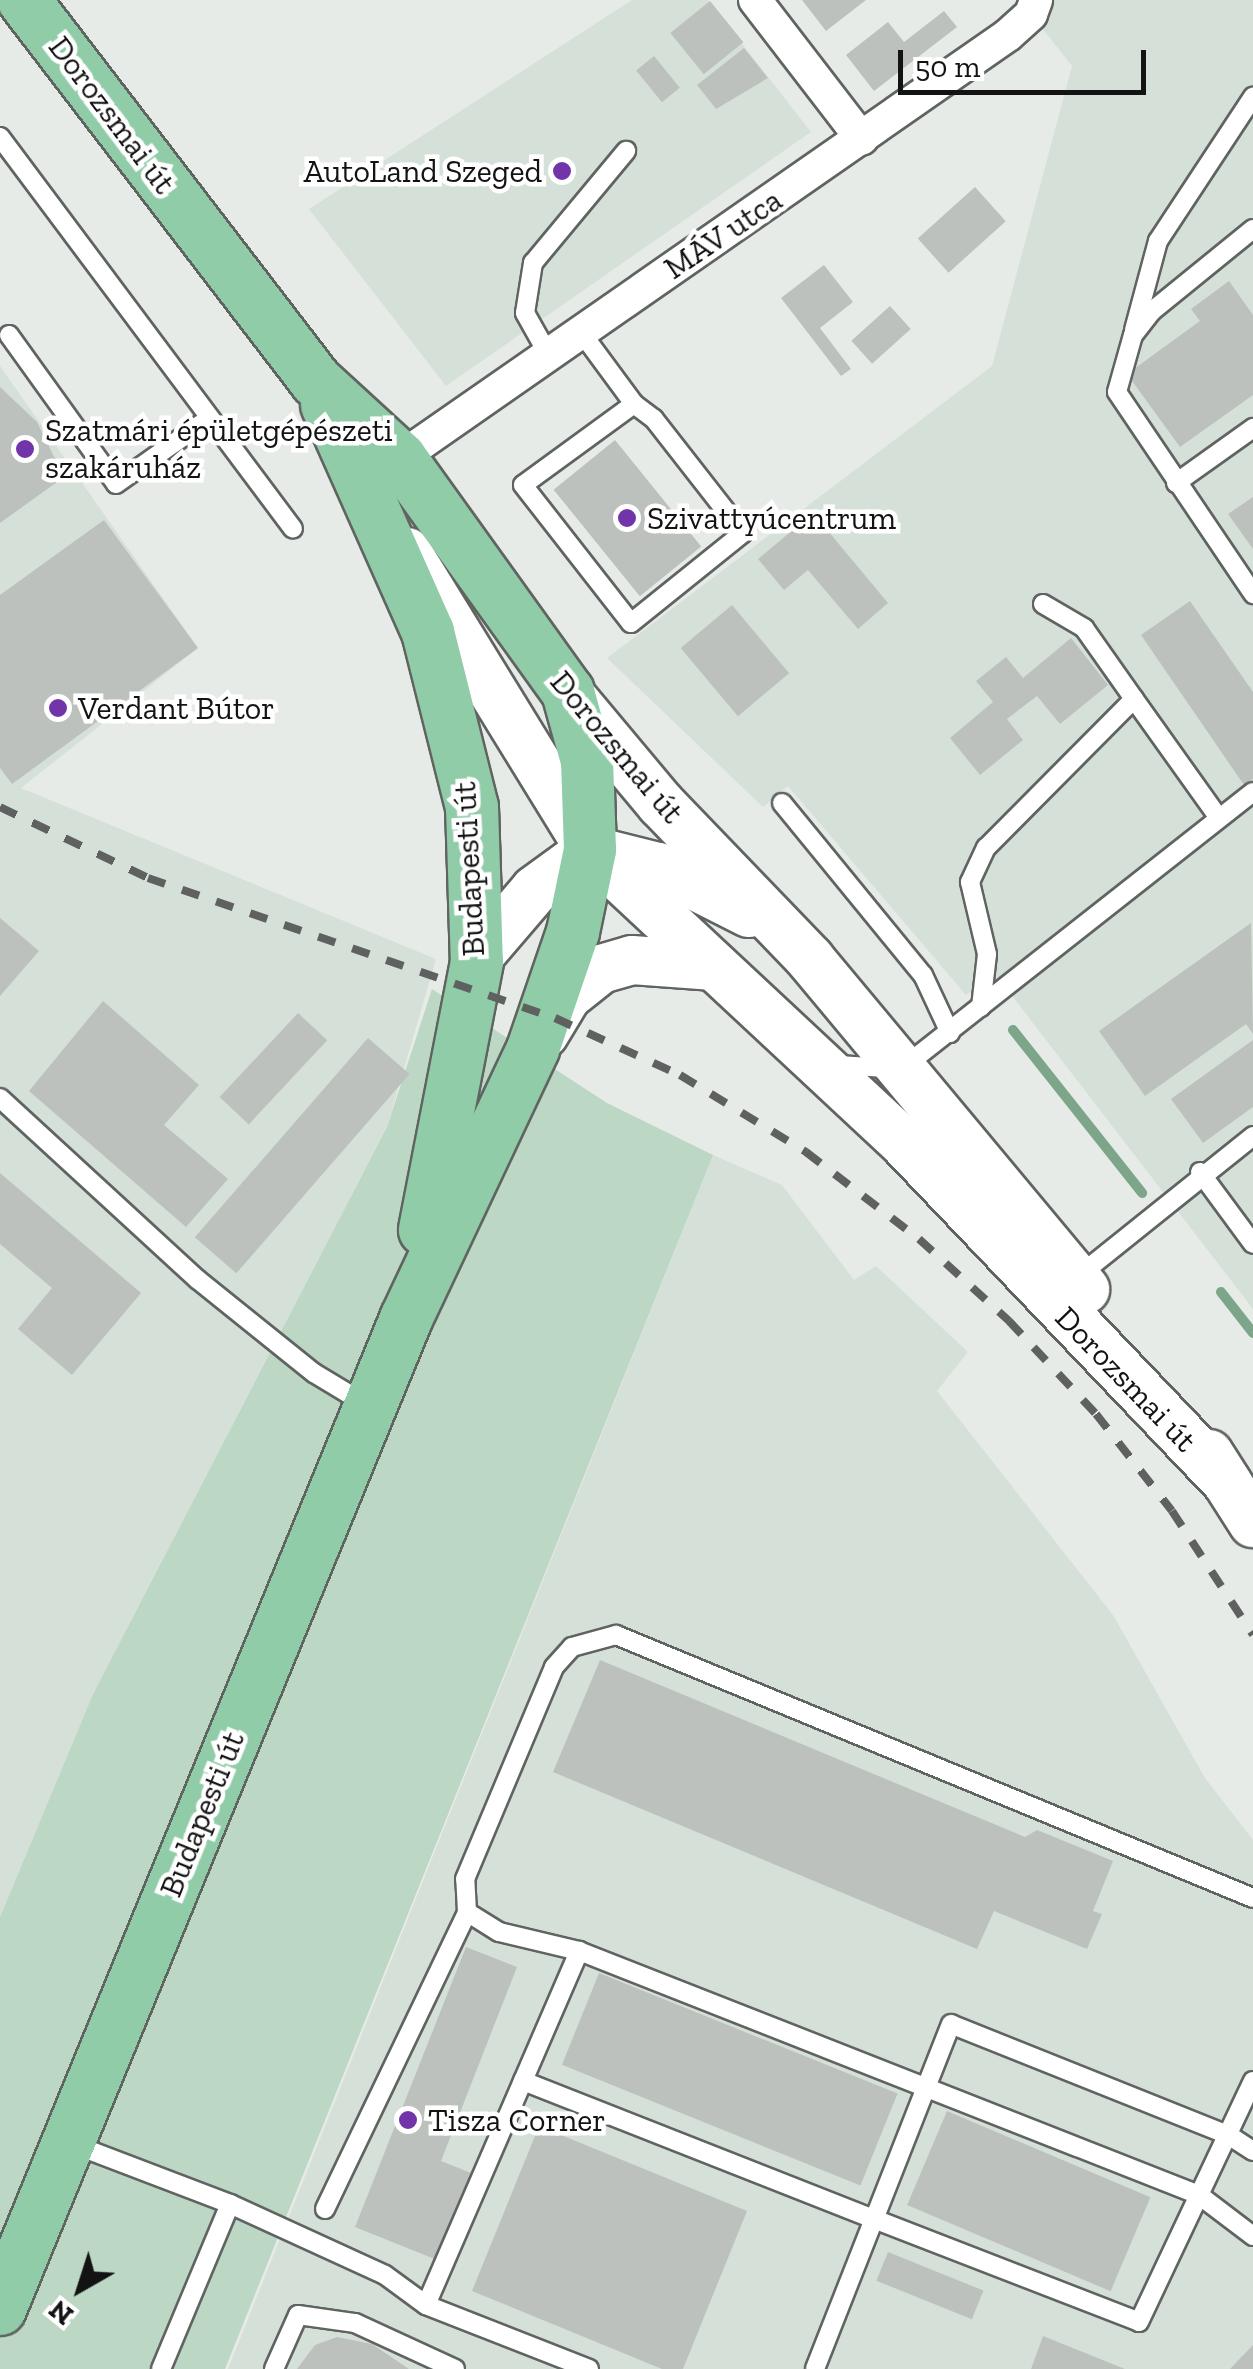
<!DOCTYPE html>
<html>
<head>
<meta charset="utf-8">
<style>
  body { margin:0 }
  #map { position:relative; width:1253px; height:2369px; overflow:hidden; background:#e7ebe8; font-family:"Zilla Slab",serif }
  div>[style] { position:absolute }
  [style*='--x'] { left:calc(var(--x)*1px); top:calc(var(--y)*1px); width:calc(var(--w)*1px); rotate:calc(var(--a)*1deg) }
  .built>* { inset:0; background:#d5e0d8 }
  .green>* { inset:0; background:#bdd7c5 }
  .stream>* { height:10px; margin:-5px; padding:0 5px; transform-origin:5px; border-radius:5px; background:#7ca589 }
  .building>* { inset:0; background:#bdc1be; transform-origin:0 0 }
  .roads { filter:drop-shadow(2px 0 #606461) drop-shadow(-2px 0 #606461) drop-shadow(0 2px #606461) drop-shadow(0 -2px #606461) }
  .service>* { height:18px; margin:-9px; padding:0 9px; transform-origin:9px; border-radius:9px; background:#fff }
  .minor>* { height:32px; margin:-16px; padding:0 16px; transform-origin:16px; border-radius:16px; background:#fff }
  .secondary>* { height:48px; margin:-24px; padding:0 24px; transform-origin:24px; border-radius:24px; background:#fff }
  .primary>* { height:52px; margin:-26px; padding:0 26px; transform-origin:26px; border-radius:26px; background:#90cca8 }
  .rail>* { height:8px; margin-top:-4px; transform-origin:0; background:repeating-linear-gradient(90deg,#5e615f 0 18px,transparent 0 36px) }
  .dots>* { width:28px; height:28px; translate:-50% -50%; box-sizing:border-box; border:5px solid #fff; border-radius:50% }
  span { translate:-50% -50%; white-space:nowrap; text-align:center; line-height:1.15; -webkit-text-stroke:9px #fff; paint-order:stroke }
  .street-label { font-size:32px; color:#121312 }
  .poi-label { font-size:32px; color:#121312 }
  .right { translate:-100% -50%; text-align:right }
  .left { translate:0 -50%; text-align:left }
  .north { position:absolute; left:30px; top:2239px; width:100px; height:100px; -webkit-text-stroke:8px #fff; paint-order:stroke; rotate:219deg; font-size:28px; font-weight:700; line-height:40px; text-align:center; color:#121312 }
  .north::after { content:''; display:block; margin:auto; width:35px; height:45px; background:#121312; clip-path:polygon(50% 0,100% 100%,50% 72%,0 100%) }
  .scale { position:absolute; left:898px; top:50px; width:248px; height:45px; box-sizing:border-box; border:5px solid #121312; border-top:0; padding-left:12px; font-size:30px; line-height:35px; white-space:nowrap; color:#121312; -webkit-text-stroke:8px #fff; paint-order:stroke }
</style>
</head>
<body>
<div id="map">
  <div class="built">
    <div style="clip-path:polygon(632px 0,708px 0,811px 132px,446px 386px,309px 209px)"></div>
    <div style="clip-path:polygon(1035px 0,1253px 0,1253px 1309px,996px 975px,966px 995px,788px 786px,763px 807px,607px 658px,992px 366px,1072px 66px,1031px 14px)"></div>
    <div style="clip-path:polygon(0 366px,198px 648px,21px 788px,436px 959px,387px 1127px,93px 1694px,0 1917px)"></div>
    <div style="clip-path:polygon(713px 1155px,782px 1185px,854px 1280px,876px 1266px,968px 1352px,937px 1391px,1113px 1615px,1205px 1778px,1253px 1840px,1253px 2369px,228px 2369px)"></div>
  </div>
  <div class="green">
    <div style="clip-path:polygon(432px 989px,607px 1103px,713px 1155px,225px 2369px,0 2369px,0 1917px,93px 1694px,387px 1127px)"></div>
  </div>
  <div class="stream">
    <div style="--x:1013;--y:1030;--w:208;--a:51.6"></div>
    <div style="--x:1221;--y:1292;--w:52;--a:52"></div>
  </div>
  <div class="building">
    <div style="clip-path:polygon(802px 0,866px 0,826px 31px)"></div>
    <div style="left:710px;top:1px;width:53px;height:51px;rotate:51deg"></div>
    <div style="clip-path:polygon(944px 11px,957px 27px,874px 91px,846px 55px,888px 22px,904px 42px)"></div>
    <div style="clip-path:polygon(744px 48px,768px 78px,716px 109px,697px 85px)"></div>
    <div style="left:654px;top:56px;width:41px;height:23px;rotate:51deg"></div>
    <div style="left:975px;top:187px;width:46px;height:77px;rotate:48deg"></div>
    <div style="clip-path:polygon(824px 265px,853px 302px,820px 328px,851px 369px,841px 376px,781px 298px)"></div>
    <div style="clip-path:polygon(1229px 281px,1253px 315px,1253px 395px,1180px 447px,1127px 374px,1200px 321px,1191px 309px)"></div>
    <div style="left:890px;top:306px;width:31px;height:52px;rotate:48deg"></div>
    <div style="clip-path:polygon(0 387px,37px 422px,64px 477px,0 523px)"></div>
    <div style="left:615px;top:440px;width:137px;height:79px;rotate:51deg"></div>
    <div style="clip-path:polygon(1253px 497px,1253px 549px,1228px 514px)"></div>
    <div style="clip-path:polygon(813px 513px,888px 603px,858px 629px,808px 570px,784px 590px,758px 559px)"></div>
    <div style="clip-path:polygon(104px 520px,198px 648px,12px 784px,0 768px,0 595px)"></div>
    <div style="clip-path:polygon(1190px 601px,1253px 692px,1253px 779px,1244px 785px,1141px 635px)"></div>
    <div style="left:732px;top:605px;width:89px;height:67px;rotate:50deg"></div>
    <div style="clip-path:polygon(1071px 638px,1108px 685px,1060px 724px,1037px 696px,1007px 719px,1023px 740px,980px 775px,950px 738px,993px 702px,976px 681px,1006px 657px,1023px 678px)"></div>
    <div style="clip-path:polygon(0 918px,39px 951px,0 996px)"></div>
    <div style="clip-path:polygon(1251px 923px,1253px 1034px,1246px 1024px,1145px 1096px,1099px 1031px)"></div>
    <div style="clip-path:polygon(103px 1001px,199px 1085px,164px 1125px,228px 1179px,186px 1227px,29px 1091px)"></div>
    <div style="left:298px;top:1013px;width:40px;height:115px;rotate:43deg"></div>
    <div style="left:368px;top:1038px;width:55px;height:264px;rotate:41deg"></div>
    <div style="clip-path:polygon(1253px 1040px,1253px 1107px,1203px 1143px,1171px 1099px)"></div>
    <div style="clip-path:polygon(0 1173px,141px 1293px,72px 1375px,18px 1329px,52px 1288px,0 1244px)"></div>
    <div style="clip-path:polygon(600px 1660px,1025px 1837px,1037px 1830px,1113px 1861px,1093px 1911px,1102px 1914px,1087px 1949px,994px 1911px,977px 1949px,553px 1772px)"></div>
    <div style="clip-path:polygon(466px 1947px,517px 1967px,441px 2161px,471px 2173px,437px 2260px,355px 2227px)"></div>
    <div style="left:599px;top:1973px;width:322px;height:99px;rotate:22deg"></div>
    <div style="left:947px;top:2111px;width:221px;height:102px;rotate:23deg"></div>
    <div style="clip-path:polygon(539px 2126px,747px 2211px,683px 2369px,662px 2369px,472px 2291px)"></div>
    <div style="left:888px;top:2252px;width:103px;height:31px;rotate:22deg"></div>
    <div style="clip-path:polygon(1043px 2336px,1125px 2369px,1031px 2369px)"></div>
    <div style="clip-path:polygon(337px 2337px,372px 2344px,409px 2369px,297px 2369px,315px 2345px)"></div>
    <div style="clip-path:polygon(1253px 2345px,1253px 2369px,1230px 2369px)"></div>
  </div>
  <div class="roads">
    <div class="service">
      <div style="--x:0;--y:137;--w:489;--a:53.2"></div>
      <div style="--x:1253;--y:229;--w:130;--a:140.9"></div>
      <div style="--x:1152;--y:311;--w:31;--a:128"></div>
      <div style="--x:1133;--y:335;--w:59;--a:105.7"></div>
      <div style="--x:1117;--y:392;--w:244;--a:56"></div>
      <div style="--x:1134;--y:330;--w:92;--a:-74.9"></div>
      <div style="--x:1158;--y:241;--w:173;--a:-56.6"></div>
      <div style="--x:581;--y:332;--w:89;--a:53.6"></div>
      <div style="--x:634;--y:404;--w:137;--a:143.9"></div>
      <div style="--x:523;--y:485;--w:175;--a:52"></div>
      <div style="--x:631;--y:623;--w:144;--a:-38.8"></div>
      <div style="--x:743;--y:533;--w:145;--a:-128"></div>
      <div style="--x:654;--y:419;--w:25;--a:-143"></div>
      <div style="--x:9;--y:335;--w:183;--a:54.3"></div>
      <div style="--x:116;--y:484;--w:113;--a:-35.2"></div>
      <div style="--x:548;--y:354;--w:47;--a:-119.3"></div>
      <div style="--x:525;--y:313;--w:51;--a:-80.9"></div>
      <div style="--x:533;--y:263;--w:146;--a:-50.3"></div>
      <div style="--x:1176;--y:483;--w:95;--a:-35.5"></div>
      <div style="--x:1043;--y:604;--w:48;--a:30.3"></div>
      <div style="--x:1084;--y:628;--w:87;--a:54.8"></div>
      <div style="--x:782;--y:803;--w:222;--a:50.7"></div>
      <div style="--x:923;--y:975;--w:64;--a:65"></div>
      <div style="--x:981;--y:1007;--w:53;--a:-83.5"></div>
      <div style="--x:987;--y:954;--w:74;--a:-103.3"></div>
      <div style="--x:970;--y:882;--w:38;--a:-65"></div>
      <div style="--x:986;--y:848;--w:210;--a:-45.2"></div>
      <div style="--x:1134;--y:699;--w:146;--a:54.5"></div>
      <div style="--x:839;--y:1065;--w:62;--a:3.7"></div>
      <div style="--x:901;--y:1069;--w:448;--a:-38.2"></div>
      <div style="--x:0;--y:1098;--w:268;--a:42.6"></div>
      <div style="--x:197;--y:1279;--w:150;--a:38.8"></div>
      <div style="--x:314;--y:1373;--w:62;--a:31.1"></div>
      <div style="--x:1200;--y:1172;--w:89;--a:53.6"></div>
      <div style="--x:1076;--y:1278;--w:227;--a:-38.7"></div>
      <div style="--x:579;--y:1951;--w:82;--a:-166.6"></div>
      <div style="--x:499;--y:1932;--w:38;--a:-148"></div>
      <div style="--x:467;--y:1912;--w:33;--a:-93"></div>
      <div style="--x:465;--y:1879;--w:230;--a:-67.2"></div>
      <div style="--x:554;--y:1667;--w:27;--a:-48"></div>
      <div style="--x:572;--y:1647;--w:46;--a:-15.3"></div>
      <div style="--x:616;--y:1635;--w:689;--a:22.43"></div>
      <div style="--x:523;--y:2081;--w:377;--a:21.5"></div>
      <div style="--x:874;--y:2219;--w:161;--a:111.5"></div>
      <div style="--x:73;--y:2144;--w:168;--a:20.9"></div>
      <div style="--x:230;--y:2204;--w:179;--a:112.7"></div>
      <div style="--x:1253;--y:2151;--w:30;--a:-147"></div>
      <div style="--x:1228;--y:2135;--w:298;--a:-158.2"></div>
      <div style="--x:951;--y:2024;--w:210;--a:111.5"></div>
      <div style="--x:874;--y:2219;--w:284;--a:21.2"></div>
      <div style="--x:1139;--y:2322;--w:140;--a:-64.7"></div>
      <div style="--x:1199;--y:2195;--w:68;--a:37.2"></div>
      <div style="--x:230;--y:2204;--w:170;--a:24.6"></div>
      <div style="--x:385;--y:2275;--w:51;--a:36.2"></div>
      <div style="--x:426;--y:2305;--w:386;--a:-66.6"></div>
      <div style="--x:579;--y:1951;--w:666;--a:21.48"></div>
      <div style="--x:1199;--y:2195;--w:126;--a:-64.7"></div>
      <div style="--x:325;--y:2209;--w:329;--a:-64.4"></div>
      <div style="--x:426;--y:2305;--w:175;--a:21.4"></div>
      <div style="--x:274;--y:2369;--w:59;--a:-66"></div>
      <div style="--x:298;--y:2315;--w:58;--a:8"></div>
      <div style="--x:355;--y:2323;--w:110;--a:24.7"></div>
    </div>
    <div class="minor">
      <div style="--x:755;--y:0;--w:175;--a:52.4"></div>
      <div style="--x:400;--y:458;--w:741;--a:-34.83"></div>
      <div style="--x:1008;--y:35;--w:31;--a:-42"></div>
      <div style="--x:1031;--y:14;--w:15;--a:-70"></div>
    </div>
    <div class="secondary">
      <div style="--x:407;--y:552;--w:350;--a:58.4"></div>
      <div style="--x:590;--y:850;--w:429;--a:43"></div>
      <div style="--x:904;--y:1143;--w:467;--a:46.4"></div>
      <div style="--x:569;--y:694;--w:143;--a:50.1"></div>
      <div style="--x:661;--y:804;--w:215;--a:46.1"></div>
      <div style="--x:810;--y:959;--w:430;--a:50.2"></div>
      <div style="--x:477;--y:958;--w:89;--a:-49.5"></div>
      <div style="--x:535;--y:890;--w:68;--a:-36"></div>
      <div style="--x:590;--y:850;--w:70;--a:14"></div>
      <div style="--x:658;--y:867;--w:102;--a:26.8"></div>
      <div style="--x:544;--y:1034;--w:44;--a:-58.8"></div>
      <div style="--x:567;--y:996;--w:43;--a:-38.5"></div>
      <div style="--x:601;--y:969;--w:32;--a:-16"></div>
      <div style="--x:632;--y:960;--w:79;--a:4.3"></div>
      <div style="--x:1209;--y:1454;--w:82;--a:57.5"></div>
    </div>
    <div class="primary">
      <div style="--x:327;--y:405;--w:248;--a:66"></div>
      <div style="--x:428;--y:632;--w:180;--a:75.9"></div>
      <div style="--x:472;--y:807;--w:155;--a:88.2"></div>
      <div style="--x:477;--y:962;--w:273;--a:101"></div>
      <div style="--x:0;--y:2309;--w:1070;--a:-67.7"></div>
      <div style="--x:406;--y:1319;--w:298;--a:-64.8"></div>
      <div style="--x:533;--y:1049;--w:124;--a:-71.1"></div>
      <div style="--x:573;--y:932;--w:84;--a:-78.3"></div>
      <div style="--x:590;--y:850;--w:89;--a:-91.9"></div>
      <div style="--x:587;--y:761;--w:72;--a:-105.4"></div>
      <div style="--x:568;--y:692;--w:288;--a:-125.7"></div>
      <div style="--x:400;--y:458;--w:114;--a:-137.5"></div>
      <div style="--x:316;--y:381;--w:480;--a:-127.5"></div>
    </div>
  </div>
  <div class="rail">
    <div style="--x:0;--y:807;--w:164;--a:25.6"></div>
    <div style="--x:148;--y:878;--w:430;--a:19"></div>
    <div style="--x:555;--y:1018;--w:137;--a:24.5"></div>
    <div style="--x:680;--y:1075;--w:148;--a:31.4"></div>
    <div style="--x:806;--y:1152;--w:143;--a:37.6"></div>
    <div style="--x:919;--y:1239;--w:122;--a:42.3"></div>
    <div style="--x:1009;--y:1321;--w:127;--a:46.9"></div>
    <div style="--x:1096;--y:1414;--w:123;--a:51.9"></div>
    <div style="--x:1172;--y:1511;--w:148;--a:56.8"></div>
  </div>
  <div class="dots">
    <div style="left:562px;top:171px;background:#7234a9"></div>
    <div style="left:25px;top:449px;background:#7234a9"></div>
    <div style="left:627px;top:518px;background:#7234a9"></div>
    <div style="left:58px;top:708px;background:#7234a9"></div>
    <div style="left:408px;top:2120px;background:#7234a9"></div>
  </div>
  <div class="street-label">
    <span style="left:112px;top:115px;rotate:53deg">Dorozsmai út</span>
    <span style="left:723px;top:234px;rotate:-34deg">MÁV utca</span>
    <span style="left:617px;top:747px;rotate:50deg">Dorozsmai út</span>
    <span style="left:469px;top:869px;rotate:-93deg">Budapesti út</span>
    <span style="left:1126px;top:1379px;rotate:46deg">Dorozsmai út</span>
    <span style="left:202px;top:1814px;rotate:-68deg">Budapesti út</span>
  </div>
  <div class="poi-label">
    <span class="right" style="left:542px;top:171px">AutoLand Szeged</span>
    <span class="left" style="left:45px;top:449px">Szatmári épületgépészeti<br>szakáruház</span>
    <span class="left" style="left:647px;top:518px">Szivattyúcentrum</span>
    <span class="left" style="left:78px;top:708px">Verdant Bútor</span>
    <span class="left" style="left:428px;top:2120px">Tisza Corner</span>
  </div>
  <div class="north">N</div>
  <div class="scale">50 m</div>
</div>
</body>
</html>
